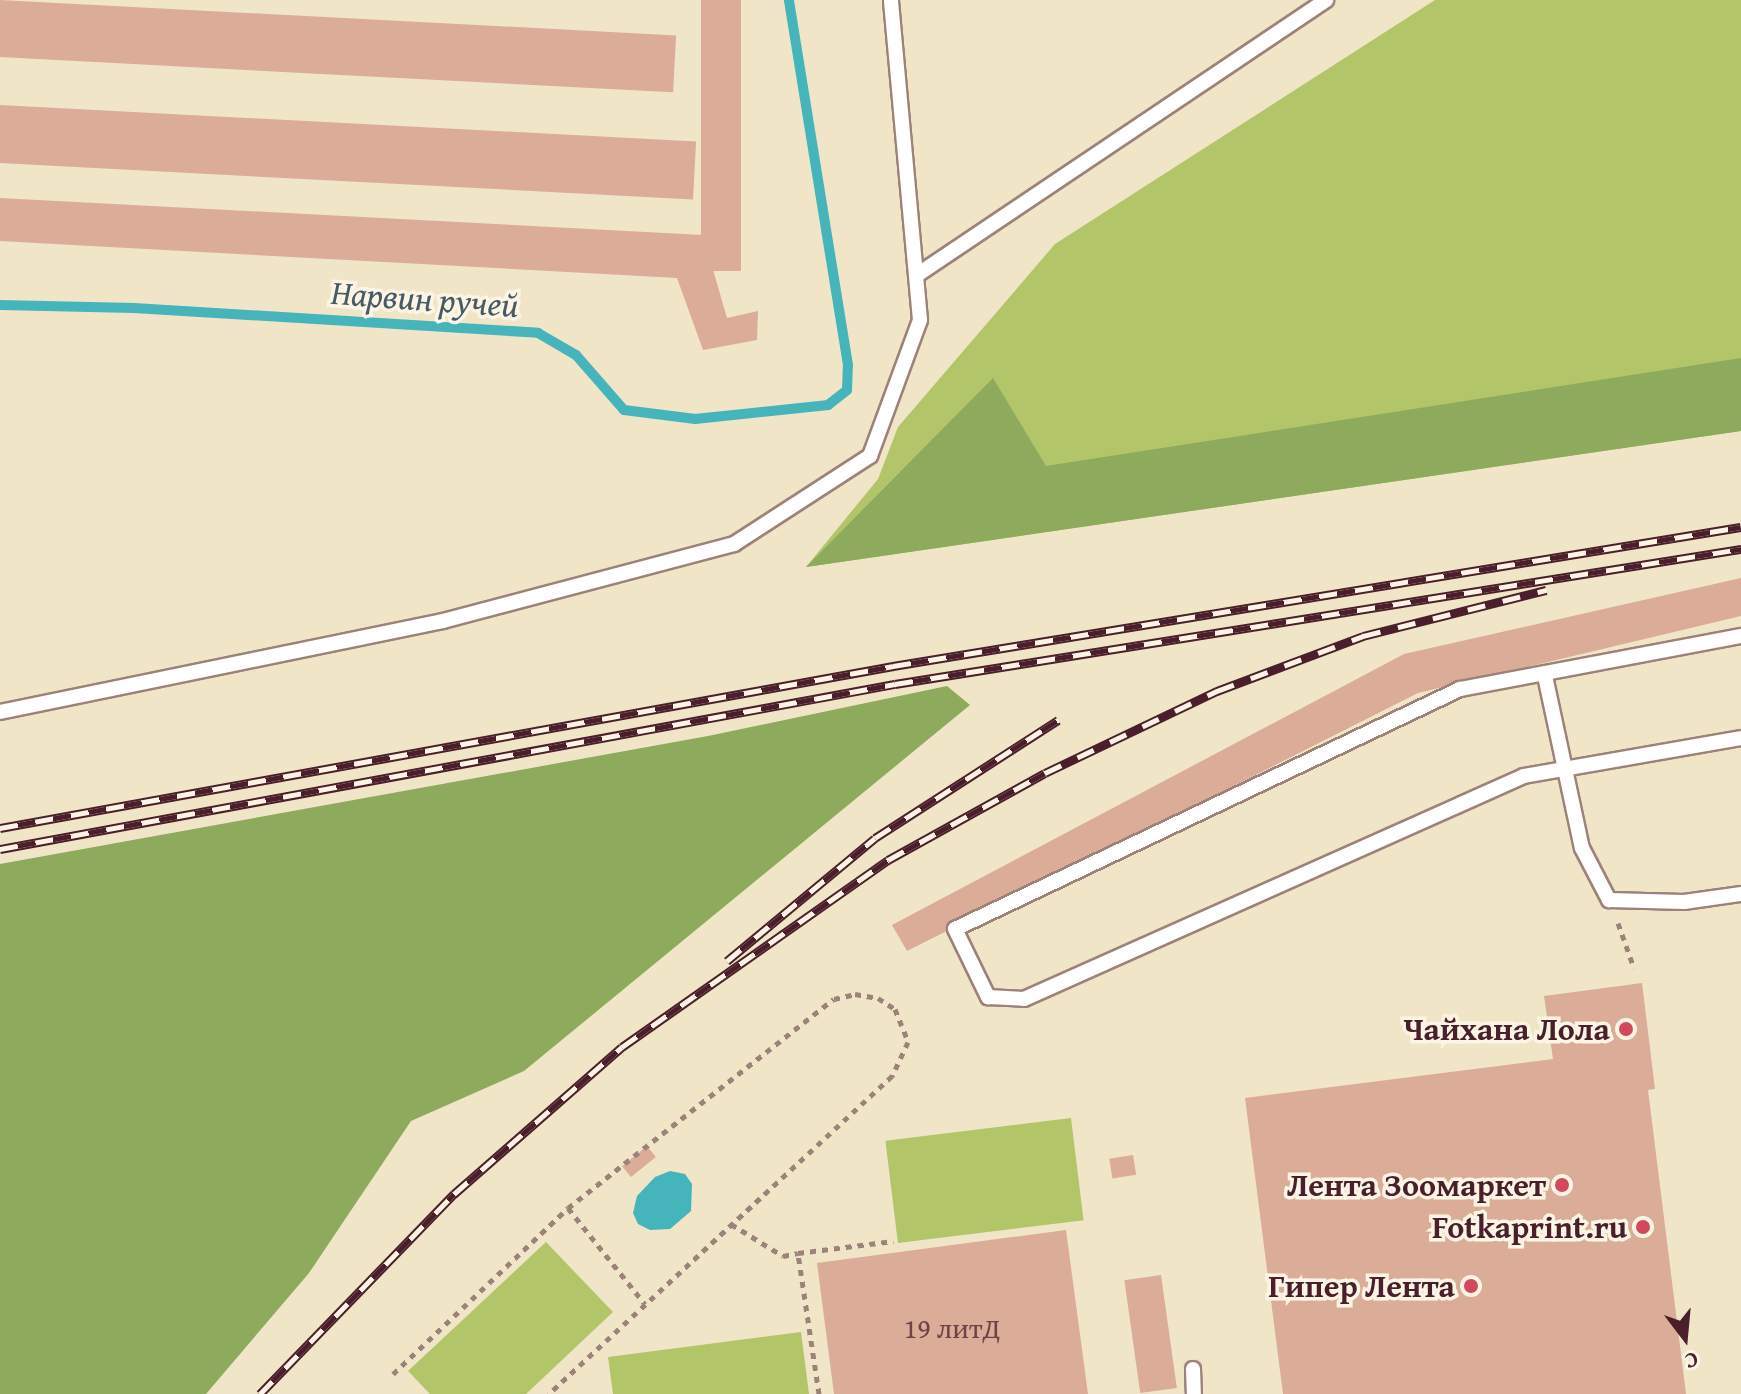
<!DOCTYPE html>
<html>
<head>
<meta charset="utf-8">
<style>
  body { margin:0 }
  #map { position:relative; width:1741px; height:1394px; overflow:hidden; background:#f0e5c7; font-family:"Gentium Book Plus",serif }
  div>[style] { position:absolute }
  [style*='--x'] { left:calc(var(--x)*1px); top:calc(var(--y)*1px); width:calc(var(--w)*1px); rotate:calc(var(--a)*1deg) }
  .green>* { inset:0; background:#b2c569; transform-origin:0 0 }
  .forest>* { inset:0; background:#8daa5d }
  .water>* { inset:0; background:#45b5bb }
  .stream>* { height:10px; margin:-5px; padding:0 5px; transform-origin:5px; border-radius:5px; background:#45b5bb }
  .building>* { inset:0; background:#dbac98; transform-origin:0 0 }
  .path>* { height:5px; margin-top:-2.5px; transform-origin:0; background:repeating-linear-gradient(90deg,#9d8279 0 6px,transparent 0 12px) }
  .roads { filter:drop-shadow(2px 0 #9d8279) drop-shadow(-2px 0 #9d8279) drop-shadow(0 2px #9d8279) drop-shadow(0 -2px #9d8279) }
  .lane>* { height:14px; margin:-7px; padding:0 7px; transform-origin:7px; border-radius:7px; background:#fff }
  .rail>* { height:9px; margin-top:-4.5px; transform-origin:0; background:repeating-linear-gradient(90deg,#fcf5e5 0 18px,#4a1f2b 0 36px); box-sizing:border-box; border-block:2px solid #4a1f2b }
  .dots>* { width:22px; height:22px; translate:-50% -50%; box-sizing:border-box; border:4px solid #fcf5e5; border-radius:50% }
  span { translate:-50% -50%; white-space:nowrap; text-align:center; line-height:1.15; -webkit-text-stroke:7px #fcf5e5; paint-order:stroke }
  .number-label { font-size:28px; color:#6e4246 }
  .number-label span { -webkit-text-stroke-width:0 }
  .poi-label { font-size:32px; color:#4a1f2b; font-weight:700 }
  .right { translate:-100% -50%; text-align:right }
  .water-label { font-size:34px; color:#485b65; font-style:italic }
  .north { position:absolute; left:1645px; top:1298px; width:80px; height:80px; -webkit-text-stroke:6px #fcf5e5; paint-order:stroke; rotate:164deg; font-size:22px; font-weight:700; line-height:32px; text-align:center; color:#4a1f2b }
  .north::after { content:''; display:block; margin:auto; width:28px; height:36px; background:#4a1f2b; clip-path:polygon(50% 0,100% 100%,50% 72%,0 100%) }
</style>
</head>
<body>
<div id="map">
  <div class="green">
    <div style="clip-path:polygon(1435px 0,1741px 0,1741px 431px,806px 567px,878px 479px,898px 427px,1055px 244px)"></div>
    <div style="left:1071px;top:1118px;width:103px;height:187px;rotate:83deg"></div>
    <div style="clip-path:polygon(546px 1242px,613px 1312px,526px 1394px,430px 1394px,408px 1371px)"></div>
    <div style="clip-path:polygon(801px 1332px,809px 1394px,613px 1394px,608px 1357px)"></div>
  </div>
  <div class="forest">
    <div style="clip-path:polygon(1741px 358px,1741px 431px,806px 567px,993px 378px,1046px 466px)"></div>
    <div style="clip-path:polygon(947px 686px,970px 705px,524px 1071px,411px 1121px,309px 1273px,206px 1394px,0 1394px,0 864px,708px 736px)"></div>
  </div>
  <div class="water">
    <div style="clip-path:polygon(670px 1171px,685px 1174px,692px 1184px,691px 1211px,670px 1229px,650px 1230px,638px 1224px,633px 1213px,637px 1196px,655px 1177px)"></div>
  </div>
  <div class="stream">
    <div style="--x:0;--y:305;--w:134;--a:1.3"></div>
    <div style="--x:134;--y:308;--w:405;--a:3.5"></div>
    <div style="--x:538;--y:333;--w:44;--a:30.1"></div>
    <div style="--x:576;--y:355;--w:73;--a:48.9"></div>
    <div style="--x:624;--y:410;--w:72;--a:7.2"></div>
    <div style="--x:695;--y:419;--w:134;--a:-6"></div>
    <div style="--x:828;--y:405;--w:24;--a:-38"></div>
    <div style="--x:847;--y:390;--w:25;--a:-88"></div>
    <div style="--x:848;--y:365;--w:370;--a:-99.2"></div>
  </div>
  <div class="building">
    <div style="left:0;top:0;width:677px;height:57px;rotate:3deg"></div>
    <div style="left:701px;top:0;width:40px;height:271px"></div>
    <div style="left:0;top:105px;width:697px;height:58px;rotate:3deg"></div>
    <div style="clip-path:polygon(0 198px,703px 235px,727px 318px,758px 311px,757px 340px,703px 350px,677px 278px,0 241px)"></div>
    <div style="clip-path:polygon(1741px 578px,1741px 616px,1418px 693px,907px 951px,892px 925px,1404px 654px)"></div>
    <div style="clip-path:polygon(1642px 983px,1655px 1089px,1648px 1090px,1686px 1394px,1283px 1394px,1245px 1098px,1553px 1059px,1544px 996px)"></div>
    <div style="left:647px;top:1146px;width:14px;height:32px;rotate:51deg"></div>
    <div style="left:1133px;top:1155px;width:20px;height:24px;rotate:81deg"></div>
    <div style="clip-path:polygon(1066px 1230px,1088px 1394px,834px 1394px,817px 1263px)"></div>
    <div style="left:1161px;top:1275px;width:114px;height:37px;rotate:82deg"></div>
  </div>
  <div class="path">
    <div style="--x:1618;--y:923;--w:48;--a:70.4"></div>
    <div style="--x:568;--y:1208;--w:123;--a:51.3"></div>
    <div style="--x:731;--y:1224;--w:61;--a:31.6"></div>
    <div style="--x:783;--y:1256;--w:15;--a:-11"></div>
    <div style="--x:393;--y:1374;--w:241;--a:-43.5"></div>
    <div style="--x:568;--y:1208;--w:338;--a:-38.2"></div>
    <div style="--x:834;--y:999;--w:22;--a:-13"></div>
    <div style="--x:855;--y:994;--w:23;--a:10"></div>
    <div style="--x:878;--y:998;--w:20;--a:33"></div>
    <div style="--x:895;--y:1009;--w:35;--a:68"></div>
    <div style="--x:908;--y:1042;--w:38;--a:115"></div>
    <div style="--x:892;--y:1076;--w:468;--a:137.2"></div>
    <div style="--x:819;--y:1394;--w:143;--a:-98.5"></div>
    <div style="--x:798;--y:1253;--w:96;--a:-7.2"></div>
  </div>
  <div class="roads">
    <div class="lane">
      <div style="--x:917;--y:275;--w:493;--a:-33.9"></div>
      <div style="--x:1741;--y:636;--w:286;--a:169.3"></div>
      <div style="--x:1460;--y:689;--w:559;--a:154.58"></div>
      <div style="--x:955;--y:929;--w:76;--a:64.1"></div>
      <div style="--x:988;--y:997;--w:36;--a:3"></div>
      <div style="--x:1024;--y:999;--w:547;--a:-24.04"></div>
      <div style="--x:1524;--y:776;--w:220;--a:-9.9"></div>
      <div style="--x:1545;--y:676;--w:176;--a:77.9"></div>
      <div style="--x:1582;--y:848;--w:59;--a:62.6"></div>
      <div style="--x:1609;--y:900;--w:75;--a:1.5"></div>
      <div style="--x:1684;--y:902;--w:58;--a:-8"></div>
      <div style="--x:0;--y:712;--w:452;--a:-11.6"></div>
      <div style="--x:443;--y:621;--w:301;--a:-14.8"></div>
      <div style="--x:734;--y:544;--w:162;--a:-32.9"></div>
      <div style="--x:870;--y:456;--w:145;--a:-69.8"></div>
      <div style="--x:920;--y:320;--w:321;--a:-95.2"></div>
      <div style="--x:1193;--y:1369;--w:25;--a:88"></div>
    </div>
  </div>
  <div class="rail">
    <div style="--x:0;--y:828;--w:908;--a:-10.28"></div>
    <div style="--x:893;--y:666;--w:859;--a:-9.31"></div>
    <div style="--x:0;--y:849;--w:910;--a:-10.45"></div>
    <div style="--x:895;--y:684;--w:857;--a:-9.07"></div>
    <div style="--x:727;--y:961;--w:192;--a:-39.7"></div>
    <div style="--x:875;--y:838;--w:218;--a:-32.8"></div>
    <div style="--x:260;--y:1394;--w:279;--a:-45.9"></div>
    <div style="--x:454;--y:1194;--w:223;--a:-41.2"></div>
    <div style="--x:622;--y:1047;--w:325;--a:-35.1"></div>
    <div style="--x:888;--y:860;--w:179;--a:-29"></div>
    <div style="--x:1045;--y:773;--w:191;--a:-25.5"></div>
    <div style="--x:1217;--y:691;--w:156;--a:-20.6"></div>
    <div style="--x:1363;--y:636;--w:189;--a:-14.1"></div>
  </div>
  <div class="dots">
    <div style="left:1626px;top:1029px;background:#d1495b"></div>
    <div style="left:1562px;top:1185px;background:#d1495b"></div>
    <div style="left:1643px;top:1227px;background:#d1495b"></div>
    <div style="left:1471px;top:1286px;background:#d1495b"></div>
  </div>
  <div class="number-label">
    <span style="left:952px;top:1328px">19 литД</span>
  </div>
  <div class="poi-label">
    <span class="right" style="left:1610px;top:1029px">Чайхана Лола</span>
    <span class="right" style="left:1546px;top:1185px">Лента Зоомаркет</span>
    <span class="right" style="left:1627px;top:1227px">Fotkaprint.ru</span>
    <span class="right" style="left:1455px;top:1286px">Гипер Лента</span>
  </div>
  <div class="water-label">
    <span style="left:425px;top:298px;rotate:4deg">Нарвин ручей</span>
  </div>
  <div class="north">С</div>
</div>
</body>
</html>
